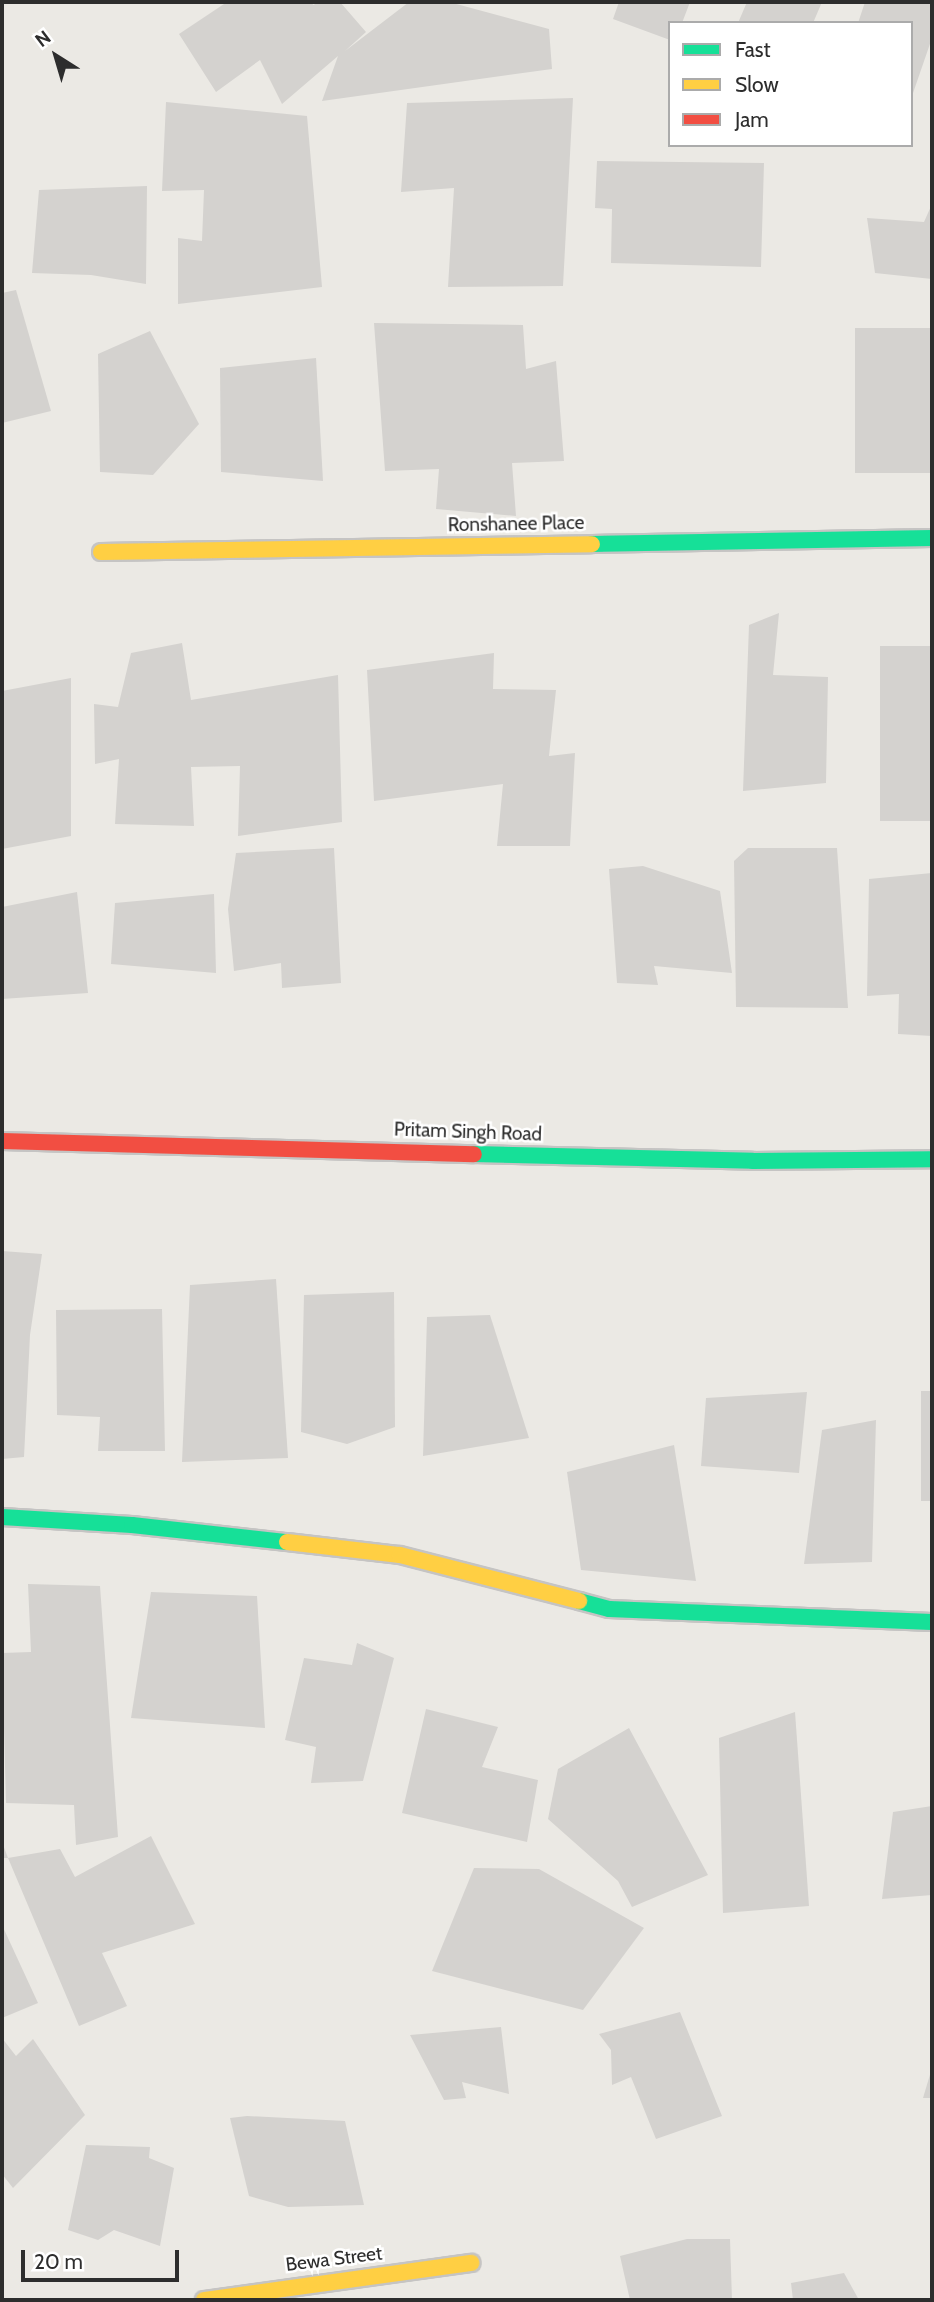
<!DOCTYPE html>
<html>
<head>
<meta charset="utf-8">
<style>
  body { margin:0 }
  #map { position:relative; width:934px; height:2302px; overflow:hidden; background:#ebe9e4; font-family:Cabin,sans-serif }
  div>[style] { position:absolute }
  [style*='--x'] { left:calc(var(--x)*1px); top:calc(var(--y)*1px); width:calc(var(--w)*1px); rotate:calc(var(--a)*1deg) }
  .building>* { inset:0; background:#d4d2cf; transform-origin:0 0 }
  .roads { filter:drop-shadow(2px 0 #c5c4c3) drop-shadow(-2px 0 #c5c4c3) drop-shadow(0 2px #c5c4c3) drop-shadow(0 -2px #c5c4c3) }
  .fast>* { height:16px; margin:-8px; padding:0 8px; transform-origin:8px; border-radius:8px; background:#16e098 }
  .slow>* { height:16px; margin:-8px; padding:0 8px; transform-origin:8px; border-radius:8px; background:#ffcf43 }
  .jam>* { height:16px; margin:-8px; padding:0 8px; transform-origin:8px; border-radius:8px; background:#f24e42 }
  span { translate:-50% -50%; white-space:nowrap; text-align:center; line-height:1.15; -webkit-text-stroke:5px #fff; paint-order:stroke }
  .street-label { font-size:19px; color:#2d2d2d }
  .frame { position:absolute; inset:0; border:4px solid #2d2d2d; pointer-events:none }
  .legend { position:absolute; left:668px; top:21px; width:245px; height:126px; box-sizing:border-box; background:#fff; border:2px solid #ababab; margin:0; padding:9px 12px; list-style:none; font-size:21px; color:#2d2d2d }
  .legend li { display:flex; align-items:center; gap:14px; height:35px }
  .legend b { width:35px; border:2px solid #ababab }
  .north { position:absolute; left:21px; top:21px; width:70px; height:70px; -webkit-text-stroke:5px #fff; paint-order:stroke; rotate:323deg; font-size:19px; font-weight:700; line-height:28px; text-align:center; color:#2d2d2d }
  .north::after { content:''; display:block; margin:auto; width:24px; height:32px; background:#2d2d2d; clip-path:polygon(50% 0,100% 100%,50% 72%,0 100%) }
  .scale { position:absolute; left:21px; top:2250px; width:158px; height:32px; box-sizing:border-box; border:4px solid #2d2d2d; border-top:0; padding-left:9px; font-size:21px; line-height:24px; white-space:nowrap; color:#2d2d2d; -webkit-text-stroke:5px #fff; paint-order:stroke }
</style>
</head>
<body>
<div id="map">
  <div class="building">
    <div style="clip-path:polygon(227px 2px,312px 2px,313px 5px,320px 2px,340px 2px,366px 32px,345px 51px,409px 2px,449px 2px,549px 29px,552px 69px,322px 101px,338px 56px,282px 104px,260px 60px,216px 92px,179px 34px)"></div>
    <div style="clip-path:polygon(619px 2px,690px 2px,682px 23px,670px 23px,670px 40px,613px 19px)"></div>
    <div style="clip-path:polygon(747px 2px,822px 2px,813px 23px,738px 23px)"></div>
    <div style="clip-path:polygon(865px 2px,932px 2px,932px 38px,912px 96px,911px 23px,858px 23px)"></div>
    <div style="clip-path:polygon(573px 98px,563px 286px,448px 287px,454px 188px,401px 192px,407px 103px)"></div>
    <div style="clip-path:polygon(166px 102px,307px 116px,322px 287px,178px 304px,178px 238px,202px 241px,204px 190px,162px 191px)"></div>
    <div style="clip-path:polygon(597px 161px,764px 163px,761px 267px,611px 263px,612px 209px,595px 208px)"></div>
    <div style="clip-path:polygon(147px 186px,146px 284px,91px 275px,32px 273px,39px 190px)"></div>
    <div style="clip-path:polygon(932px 204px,932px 279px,875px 273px,867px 218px,924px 222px)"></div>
    <div style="clip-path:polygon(16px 290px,51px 411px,2px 423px,2px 293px)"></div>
    <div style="clip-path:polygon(374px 323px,523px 325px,526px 369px,556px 361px,564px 461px,512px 463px,516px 516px,436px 509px,439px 469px,385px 471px)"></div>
    <div style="left:932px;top:328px;width:145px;height:77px;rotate:90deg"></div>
    <div style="clip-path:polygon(150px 331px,199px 424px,153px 475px,100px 472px,98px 354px)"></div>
    <div style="clip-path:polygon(316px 358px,323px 481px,221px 472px,220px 368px)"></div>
    <div style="clip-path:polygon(779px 613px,773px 675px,828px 677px,826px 783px,743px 791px,749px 625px)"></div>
    <div style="clip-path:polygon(182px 643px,191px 700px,338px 675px,342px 822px,238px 836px,240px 766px,191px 767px,194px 826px,115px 824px,119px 759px,95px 764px,94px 704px,118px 707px,131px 653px)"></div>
    <div style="left:932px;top:646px;width:175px;height:52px;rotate:90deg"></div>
    <div style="clip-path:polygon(494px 653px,493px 689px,556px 690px,549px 756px,575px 753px,570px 846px,497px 846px,503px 784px,374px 801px,367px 670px)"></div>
    <div style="clip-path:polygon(71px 678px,71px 836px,2px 849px,2px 691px)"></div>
    <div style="clip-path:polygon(334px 848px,341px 983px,282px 988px,281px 963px,234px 971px,228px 909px,236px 853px)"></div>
    <div style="clip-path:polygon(748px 848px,837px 848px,848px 1008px,736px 1007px,734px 861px)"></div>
    <div style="clip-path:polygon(643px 866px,720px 891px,732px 973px,654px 966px,658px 985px,617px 983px,609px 869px)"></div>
    <div style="clip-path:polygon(932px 873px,932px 1036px,898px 1034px,899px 994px,867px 996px,869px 879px)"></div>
    <div style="clip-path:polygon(77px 892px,88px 993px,2px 999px,2px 907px)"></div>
    <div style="clip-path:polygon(214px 894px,216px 973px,111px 964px,115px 903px)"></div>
    <div style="clip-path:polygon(2px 1251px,42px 1254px,30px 1335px,24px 1457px,2px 1459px)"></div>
    <div style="clip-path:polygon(276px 1279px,288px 1458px,182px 1462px,190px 1285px)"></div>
    <div style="clip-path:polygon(394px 1292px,395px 1427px,347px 1444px,301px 1432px,304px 1295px)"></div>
    <div style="clip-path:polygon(162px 1309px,165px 1451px,98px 1451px,100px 1417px,57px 1415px,56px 1310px)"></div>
    <div style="clip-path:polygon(490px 1315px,529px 1438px,423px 1456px,427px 1317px)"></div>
    <div style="left:921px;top:1391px;width:11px;height:110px"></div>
    <div style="clip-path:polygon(807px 1392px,799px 1473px,701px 1466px,706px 1398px)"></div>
    <div style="clip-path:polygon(876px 1420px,872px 1562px,804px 1564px,822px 1430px)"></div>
    <div style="clip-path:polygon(674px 1445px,696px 1581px,581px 1570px,567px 1472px)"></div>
    <div style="clip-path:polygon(28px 1584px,100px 1586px,118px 1837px,76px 1845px,74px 1805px,6px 1803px,2px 1653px,31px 1652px)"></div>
    <div style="clip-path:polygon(151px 1592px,257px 1596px,265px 1728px,131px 1718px)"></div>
    <div style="clip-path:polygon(357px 1643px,394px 1658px,363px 1781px,311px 1783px,316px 1747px,285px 1740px,304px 1658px,352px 1665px)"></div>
    <div style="clip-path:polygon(426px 1709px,498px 1727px,482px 1767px,538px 1780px,527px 1842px,402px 1813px)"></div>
    <div style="clip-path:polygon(795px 1712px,809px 1906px,723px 1913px,719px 1738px)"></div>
    <div style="clip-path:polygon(629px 1728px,708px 1875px,632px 1907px,618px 1881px,548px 1819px,558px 1769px)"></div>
    <div style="clip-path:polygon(932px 1806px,932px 1895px,882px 1899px,893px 1812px)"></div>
    <div style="clip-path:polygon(151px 1836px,195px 1924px,102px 1953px,127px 2006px,79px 2026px,8px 1858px,60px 1849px,75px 1877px)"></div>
    <div style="clip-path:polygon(2px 1842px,8px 1858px,2px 1858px)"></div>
    <div style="clip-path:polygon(474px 1868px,539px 1869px,644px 1928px,583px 2010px,432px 1971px)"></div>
    <div style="clip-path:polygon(2px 1925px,38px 2003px,2px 2018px)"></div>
    <div style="clip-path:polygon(680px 2012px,722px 2116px,656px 2139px,631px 2077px,612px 2085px,611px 2050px,599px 2034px)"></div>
    <div style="clip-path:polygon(501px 2027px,509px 2094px,462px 2082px,466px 2098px,444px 2100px,410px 2035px)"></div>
    <div style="clip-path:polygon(2px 2038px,16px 2056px,33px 2039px,85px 2115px,13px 2188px,2px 2174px)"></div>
    <div style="clip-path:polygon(932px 2068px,932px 2098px,923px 2098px)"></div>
    <div style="clip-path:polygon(247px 2116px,345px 2121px,364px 2205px,288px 2207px,249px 2196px,230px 2118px)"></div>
    <div style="clip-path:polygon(86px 2145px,150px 2147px,149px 2158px,174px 2168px,160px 2246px,114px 2230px,98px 2240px,68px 2230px)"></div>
    <div style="clip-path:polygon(687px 2239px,730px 2239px,732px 2300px,630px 2300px,620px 2256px)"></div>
    <div style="clip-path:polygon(844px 2273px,859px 2300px,793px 2300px,791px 2283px)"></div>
  </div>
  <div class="roads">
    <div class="fast">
      <div style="--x:592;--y:544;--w:340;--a:-1"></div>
      <div style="--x:474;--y:1154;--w:279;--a:1.4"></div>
      <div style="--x:753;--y:1161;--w:179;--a:-0.6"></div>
      <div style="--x:2;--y:1517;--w:130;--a:3.5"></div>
      <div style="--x:132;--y:1525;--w:156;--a:6.3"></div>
      <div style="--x:579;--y:1601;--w:31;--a:15"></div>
      <div style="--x:609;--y:1609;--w:323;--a:2.3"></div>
    </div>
    <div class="slow">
      <div style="--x:101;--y:552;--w:491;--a:-0.9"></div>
      <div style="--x:287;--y:1542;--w:114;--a:6.6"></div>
      <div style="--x:400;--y:1555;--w:185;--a:14.4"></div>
      <div style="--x:204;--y:2300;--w:270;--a:-7.9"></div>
    </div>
    <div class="jam">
      <div style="--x:2;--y:1141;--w:472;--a:1.6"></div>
    </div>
  </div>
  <div class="street-label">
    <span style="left:516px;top:524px;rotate:-1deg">Ronshanee Place</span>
    <span style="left:468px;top:1132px;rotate:2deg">Pritam Singh Road</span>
    <span style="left:334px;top:2259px;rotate:-7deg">Bewa Street</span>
  </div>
  <div class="frame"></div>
  <ul class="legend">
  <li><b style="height:9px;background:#16e098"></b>Fast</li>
  <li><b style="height:9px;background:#ffcf43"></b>Slow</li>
  <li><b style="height:9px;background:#f24e42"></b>Jam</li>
  </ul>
  <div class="north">N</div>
  <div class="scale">20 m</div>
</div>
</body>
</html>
